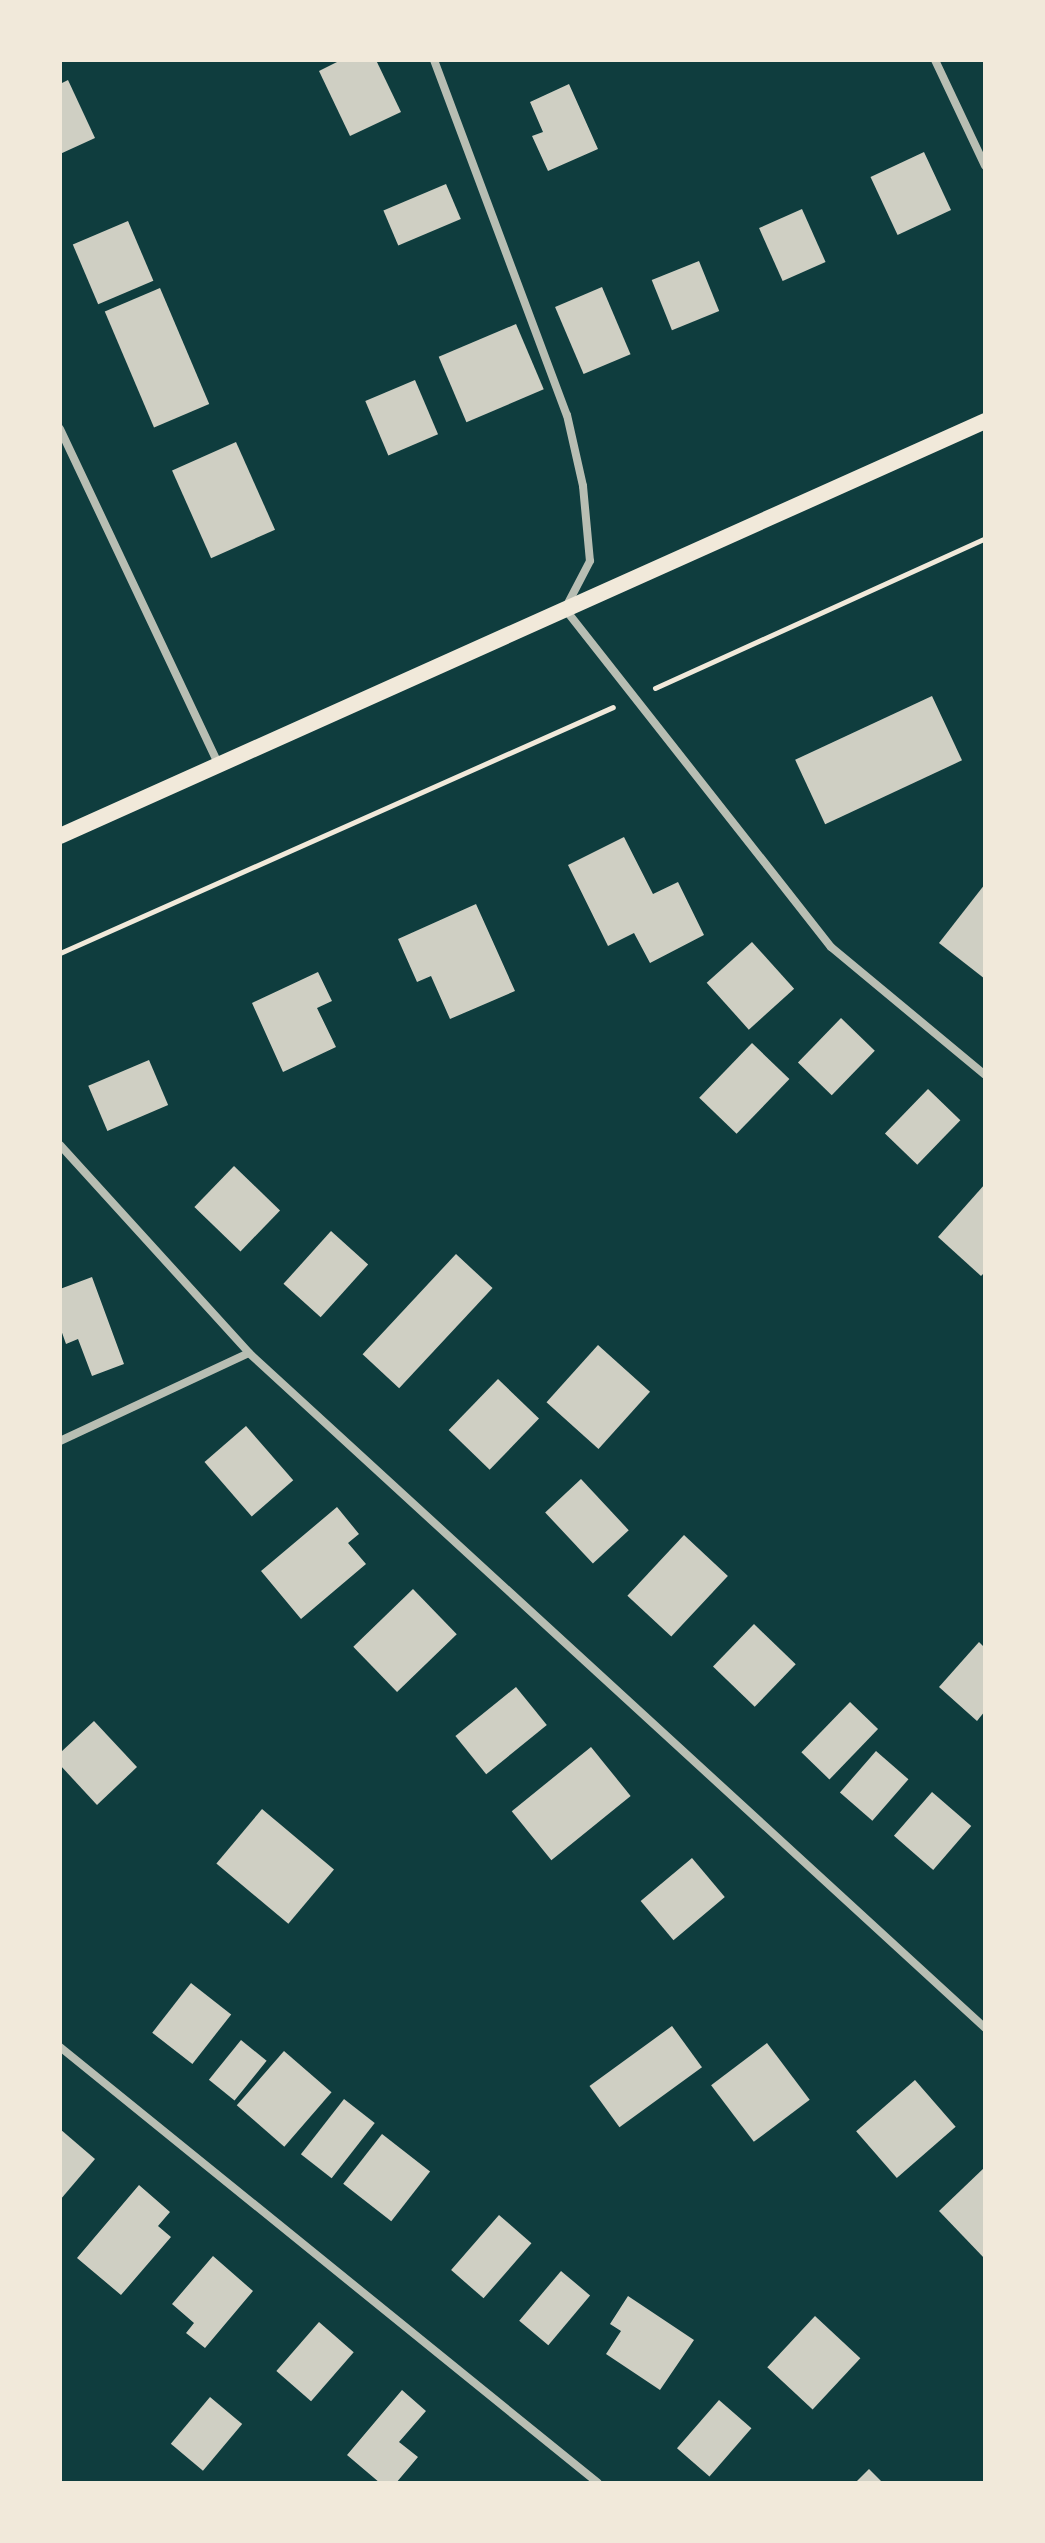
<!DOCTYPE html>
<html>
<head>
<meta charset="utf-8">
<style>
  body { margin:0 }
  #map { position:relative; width:1045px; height:2543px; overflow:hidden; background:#0f3d3e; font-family:"DM Sans",sans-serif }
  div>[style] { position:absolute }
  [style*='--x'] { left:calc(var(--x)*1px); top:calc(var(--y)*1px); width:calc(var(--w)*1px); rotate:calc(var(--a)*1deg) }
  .building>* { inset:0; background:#cfcfc3; transform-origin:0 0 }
  .path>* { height:5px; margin:-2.5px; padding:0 2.5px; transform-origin:2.5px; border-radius:2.5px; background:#f1e9da }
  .minor>* { height:8px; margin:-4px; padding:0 4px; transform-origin:4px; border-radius:4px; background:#b8beb3 }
  .secondary>* { height:16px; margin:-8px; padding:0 8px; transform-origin:8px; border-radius:8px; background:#f1e9da }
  span { translate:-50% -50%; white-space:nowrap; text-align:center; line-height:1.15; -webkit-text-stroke:6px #f1e9da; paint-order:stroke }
  .frame { position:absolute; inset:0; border:62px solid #f1e9da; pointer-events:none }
</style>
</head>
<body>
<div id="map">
  <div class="building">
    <div style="clip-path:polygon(341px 60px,376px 60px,401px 112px,350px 136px,319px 71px)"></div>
    <div style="clip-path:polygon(68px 80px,95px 138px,60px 154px,60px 84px)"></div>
    <div style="clip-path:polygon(569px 84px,598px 149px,548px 171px,532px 136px,543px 132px,530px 102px)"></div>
    <div style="left:924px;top:152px;width:64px;height:59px;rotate:65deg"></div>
    <div style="left:446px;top:184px;width:38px;height:68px;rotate:67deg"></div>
    <div style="left:802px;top:209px;width:58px;height:47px;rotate:66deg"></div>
    <div style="left:128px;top:221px;width:65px;height:60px;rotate:67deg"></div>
    <div style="left:699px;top:261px;width:54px;height:51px;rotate:68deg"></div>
    <div style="left:602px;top:287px;width:73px;height:51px;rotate:67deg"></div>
    <div style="left:160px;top:288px;width:126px;height:60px;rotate:67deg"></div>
    <div style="left:516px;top:324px;width:71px;height:84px;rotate:67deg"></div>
    <div style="left:415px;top:380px;width:59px;height:54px;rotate:67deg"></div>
    <div style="left:236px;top:442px;width:96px;height:70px;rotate:66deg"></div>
    <div style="left:932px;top:696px;width:71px;height:151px;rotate:65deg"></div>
    <div style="clip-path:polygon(624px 837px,653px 894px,678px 882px,704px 935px,650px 963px,634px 933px,608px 946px,568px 865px)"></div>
    <div style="clip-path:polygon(985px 884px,985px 979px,939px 943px)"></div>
    <div style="clip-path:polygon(476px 904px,515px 991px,450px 1019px,431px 976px,417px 982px,398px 939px)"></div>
    <div style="left:752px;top:942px;width:63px;height:61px;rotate:48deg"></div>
    <div style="clip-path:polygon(318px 972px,332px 1001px,317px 1008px,336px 1047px,283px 1072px,252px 1003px)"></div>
    <div style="left:841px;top:1018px;width:47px;height:62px;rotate:44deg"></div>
    <div style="left:752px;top:1043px;width:52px;height:76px;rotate:44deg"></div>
    <div style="left:149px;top:1060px;width:49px;height:66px;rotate:67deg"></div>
    <div style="left:928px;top:1089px;width:45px;height:62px;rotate:44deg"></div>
    <div style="left:234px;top:1166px;width:64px;height:57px;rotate:44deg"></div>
    <div style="clip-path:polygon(985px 1184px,985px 1272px,981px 1276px,938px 1237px)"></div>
    <div style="left:331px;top:1231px;width:50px;height:71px;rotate:42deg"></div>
    <div style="left:456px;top:1254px;width:50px;height:137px;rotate:43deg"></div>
    <div style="clip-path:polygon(92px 1277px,124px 1364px,92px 1376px,78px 1339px,66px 1344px,60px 1327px,60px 1289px)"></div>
    <div style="left:598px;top:1345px;width:70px;height:77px;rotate:42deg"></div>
    <div style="left:498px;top:1379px;width:57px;height:71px;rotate:44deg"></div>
    <div style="left:246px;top:1426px;width:72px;height:55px;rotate:49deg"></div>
    <div style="left:581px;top:1479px;width:70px;height:49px;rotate:47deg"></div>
    <div style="clip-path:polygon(337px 1507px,359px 1534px,348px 1543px,366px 1564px,301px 1619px,261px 1571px)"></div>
    <div style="left:684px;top:1535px;width:60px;height:83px;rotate:43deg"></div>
    <div style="left:413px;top:1589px;width:63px;height:83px;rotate:46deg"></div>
    <div style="left:754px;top:1624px;width:58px;height:59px;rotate:44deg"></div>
    <div style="clip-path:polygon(979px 1642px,985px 1648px,985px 1711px,977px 1721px,939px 1687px)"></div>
    <div style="left:516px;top:1687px;width:49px;height:78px;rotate:51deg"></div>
    <div style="left:850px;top:1702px;width:39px;height:70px;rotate:44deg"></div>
    <div style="clip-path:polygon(94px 1721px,137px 1767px,97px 1805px,60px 1765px,60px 1753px)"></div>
    <div style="left:591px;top:1747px;width:63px;height:102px;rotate:51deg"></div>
    <div style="left:876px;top:1751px;width:43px;height:55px;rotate:41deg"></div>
    <div style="left:932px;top:1792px;width:52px;height:58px;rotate:41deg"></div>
    <div style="left:262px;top:1809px;width:94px;height:71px;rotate:40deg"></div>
    <div style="left:692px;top:1858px;width:51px;height:67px;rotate:50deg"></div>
    <div style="left:191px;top:1983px;width:51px;height:63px;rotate:38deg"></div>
    <div style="left:672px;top:2026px;width:51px;height:102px;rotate:54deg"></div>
    <div style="left:241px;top:2040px;width:33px;height:51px;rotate:39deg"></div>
    <div style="left:767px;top:2043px;width:71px;height:70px;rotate:53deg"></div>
    <div style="left:284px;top:2051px;width:63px;height:72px;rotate:41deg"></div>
    <div style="left:915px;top:2080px;width:62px;height:78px;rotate:49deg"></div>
    <div style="left:344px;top:2099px;width:39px;height:70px;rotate:38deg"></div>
    <div style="clip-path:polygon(60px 2129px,95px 2159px,60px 2200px)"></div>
    <div style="left:382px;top:2134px;width:61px;height:63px;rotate:38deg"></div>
    <div style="clip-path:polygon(985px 2167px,985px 2259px,939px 2211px)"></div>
    <div style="clip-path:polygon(139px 2185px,170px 2212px,158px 2226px,171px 2237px,121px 2295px,77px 2258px)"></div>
    <div style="left:499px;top:2215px;width:43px;height:73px;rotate:41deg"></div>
    <div style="clip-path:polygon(213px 2256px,253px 2291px,205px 2348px,186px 2333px,194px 2323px,172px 2304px)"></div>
    <div style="left:561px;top:2271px;width:38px;height:65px;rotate:40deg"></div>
    <div style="clip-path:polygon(628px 2296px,694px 2340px,660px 2390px,606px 2354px,621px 2331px,610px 2324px)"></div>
    <div style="left:815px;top:2316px;width:62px;height:70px;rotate:43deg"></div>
    <div style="left:319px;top:2322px;width:46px;height:65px;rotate:41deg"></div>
    <div style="clip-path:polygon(402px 2390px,426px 2411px,399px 2442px,418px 2457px,396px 2483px,380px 2483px,347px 2455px)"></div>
    <div style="left:210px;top:2397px;width:42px;height:61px;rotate:40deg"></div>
    <div style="left:719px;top:2400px;width:43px;height:64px;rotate:41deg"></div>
    <div style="clip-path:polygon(869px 2469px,883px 2483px,855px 2483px)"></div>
  </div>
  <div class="path">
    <div style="--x:655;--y:688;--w:362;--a:-24.4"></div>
    <div style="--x:60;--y:953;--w:605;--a:-23.98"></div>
  </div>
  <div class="minor">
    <div style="--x:434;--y:60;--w:379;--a:69.5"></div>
    <div style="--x:567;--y:415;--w:73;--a:77.3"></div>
    <div style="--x:583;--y:486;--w:75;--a:84.7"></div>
    <div style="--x:590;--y:561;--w:54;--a:117.5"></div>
    <div style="--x:565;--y:609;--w:430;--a:51.8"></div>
    <div style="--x:831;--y:947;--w:200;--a:39.7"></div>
    <div style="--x:935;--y:60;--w:117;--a:64.7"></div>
    <div style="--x:60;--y:429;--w:372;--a:64.7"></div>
    <div style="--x:60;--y:1145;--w:281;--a:47.7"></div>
    <div style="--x:249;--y:1353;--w:999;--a:42.52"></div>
    <div style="--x:60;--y:1441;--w:208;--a:-25"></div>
    <div style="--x:60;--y:2047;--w:692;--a:39.02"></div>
  </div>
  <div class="secondary">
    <div style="--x:60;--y:836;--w:1014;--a:-24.16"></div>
  </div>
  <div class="frame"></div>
</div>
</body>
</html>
